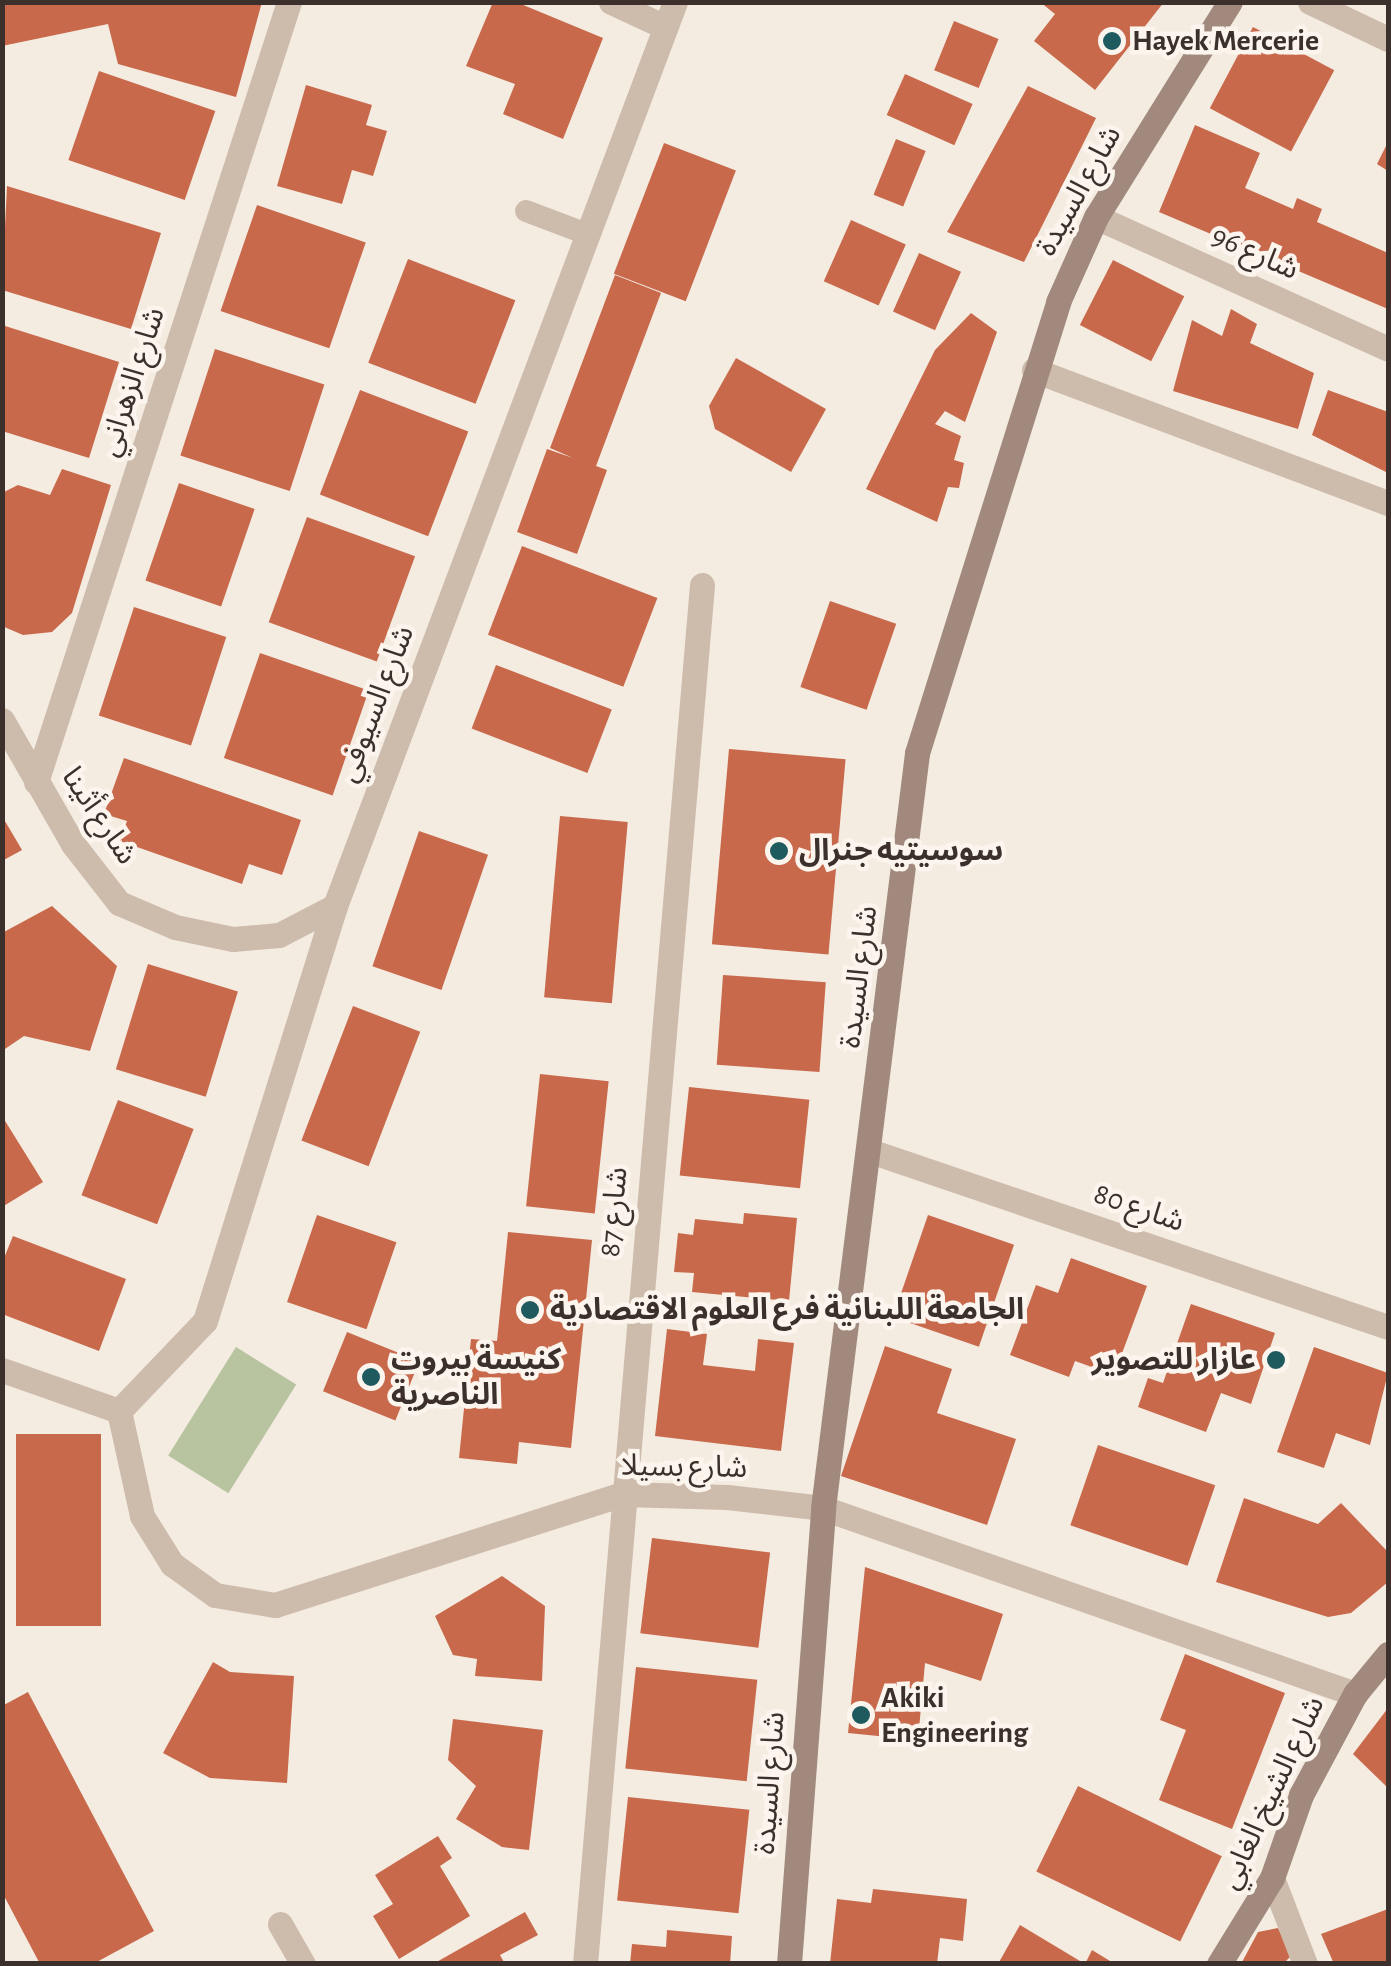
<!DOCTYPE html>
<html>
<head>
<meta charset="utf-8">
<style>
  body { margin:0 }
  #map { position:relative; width:1391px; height:1966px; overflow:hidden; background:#f4ebe1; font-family:"Alegreya Sans","Noto Sans Arabic",sans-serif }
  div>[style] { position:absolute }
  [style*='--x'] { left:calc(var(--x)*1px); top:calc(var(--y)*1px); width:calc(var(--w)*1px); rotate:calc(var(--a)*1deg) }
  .green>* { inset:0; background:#b8c4a0; transform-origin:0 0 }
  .building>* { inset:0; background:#c8694b; transform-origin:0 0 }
  .lane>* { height:22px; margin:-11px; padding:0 11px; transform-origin:11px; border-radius:11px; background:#cdbbac }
  .street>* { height:25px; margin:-12.5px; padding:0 12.5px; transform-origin:12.5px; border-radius:12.5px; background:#cdbbac }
  .secondary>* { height:25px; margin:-12.5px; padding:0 12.5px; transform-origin:12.5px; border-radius:12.5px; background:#a18a7d }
  .dots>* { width:28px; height:28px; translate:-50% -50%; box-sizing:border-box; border:5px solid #fbf5ee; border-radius:50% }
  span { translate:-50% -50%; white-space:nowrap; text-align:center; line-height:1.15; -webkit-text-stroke:9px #fbf5ee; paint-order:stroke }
  .poi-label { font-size:30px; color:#3b302b; font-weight:700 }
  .left { translate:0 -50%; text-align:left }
  .right { translate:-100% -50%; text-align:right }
  .street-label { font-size:30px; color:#3b302b }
  .frame { position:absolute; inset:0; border:5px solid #3b302b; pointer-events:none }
</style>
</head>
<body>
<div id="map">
  <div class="green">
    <div style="left:236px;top:1347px;width:71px;height:128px;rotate:32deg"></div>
  </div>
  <div class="building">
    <div style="clip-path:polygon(2px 2px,262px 2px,236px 97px,118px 64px,108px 24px,2px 46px)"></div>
    <div style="clip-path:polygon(493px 2px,516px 2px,603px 38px,563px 139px,503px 114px,515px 84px,466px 66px)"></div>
    <div style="clip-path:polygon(1040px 2px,1164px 2px,1095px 90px,1034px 41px,1055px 14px)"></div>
    <div style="left:954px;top:21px;width:48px;height:53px;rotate:22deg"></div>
    <div style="left:1253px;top:27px;width:92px;height:92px;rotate:28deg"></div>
    <div style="left:99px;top:71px;width:123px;height:94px;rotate:19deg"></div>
    <div style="left:905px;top:74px;width:74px;height:45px;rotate:24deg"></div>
    <div style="clip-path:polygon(306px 85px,372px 105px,366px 125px,387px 131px,373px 176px,352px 170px,342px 204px,277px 186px)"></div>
    <div style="clip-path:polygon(1028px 86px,1096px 118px,1024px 262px,947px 232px)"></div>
    <div style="clip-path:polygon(1195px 125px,1260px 153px,1245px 188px,1293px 209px,1297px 198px,1322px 209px,1317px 222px,1388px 253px,1388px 309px,1159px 212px)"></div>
    <div style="left:896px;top:139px;width:32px;height:60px;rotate:22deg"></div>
    <div style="clip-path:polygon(1388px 142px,1388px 171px,1377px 164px)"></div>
    <div style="left:664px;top:143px;width:77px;height:140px;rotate:21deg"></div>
    <div style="clip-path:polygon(7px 186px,161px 233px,131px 329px,2px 290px)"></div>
    <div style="left:257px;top:205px;width:115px;height:112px;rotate:19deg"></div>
    <div style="left:851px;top:220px;width:60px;height:67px;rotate:24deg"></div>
    <div style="left:919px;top:253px;width:46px;height:64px;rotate:24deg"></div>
    <div style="left:408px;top:259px;width:115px;height:111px;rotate:21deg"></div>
    <div style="left:1113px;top:260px;width:80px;height:73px;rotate:27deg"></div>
    <div style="clip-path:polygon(615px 275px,661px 293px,596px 466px,607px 470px,577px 554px,517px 532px,547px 449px,573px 458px,550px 448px)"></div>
    <div style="clip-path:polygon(1231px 309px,1257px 324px,1250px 343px,1314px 373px,1298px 429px,1173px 391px,1192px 320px,1222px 336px)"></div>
    <div style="clip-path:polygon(971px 313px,997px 332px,965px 422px,945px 411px,935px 424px,961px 436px,954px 460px,964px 463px,959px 488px,948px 487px,937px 522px,866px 489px,935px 350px)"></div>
    <div style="clip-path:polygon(2px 325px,119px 362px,89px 458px,2px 431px)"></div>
    <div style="left:215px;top:349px;width:115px;height:112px;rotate:18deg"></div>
    <div style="clip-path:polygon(736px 358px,826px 409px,791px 472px,715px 429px,709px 406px)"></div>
    <div style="left:360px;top:390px;width:116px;height:112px;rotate:21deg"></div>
    <div style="clip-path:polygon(1328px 390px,1388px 412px,1388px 473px,1312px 435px)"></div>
    <div style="clip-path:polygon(62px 469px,111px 485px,72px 613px,52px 632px,23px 635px,2px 626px,2px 493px,18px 485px,50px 495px)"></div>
    <div style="left:179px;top:483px;width:80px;height:103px;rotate:19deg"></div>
    <div style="left:307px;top:517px;width:115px;height:112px;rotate:20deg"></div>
    <div style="left:522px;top:546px;width:145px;height:95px;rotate:21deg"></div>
    <div style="left:830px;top:601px;width:70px;height:91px;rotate:19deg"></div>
    <div style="left:134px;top:607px;width:97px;height:114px;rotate:18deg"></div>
    <div style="left:260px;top:653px;width:115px;height:111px;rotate:19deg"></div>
    <div style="left:496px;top:665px;width:124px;height:68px;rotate:21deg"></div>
    <div style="left:729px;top:749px;width:117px;height:196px;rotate:5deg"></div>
    <div style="clip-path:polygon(124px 758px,301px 820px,282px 875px,249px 864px,242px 884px,120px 841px,127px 821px,104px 814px)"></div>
    <div style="clip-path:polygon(2px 816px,22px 850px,2px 861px)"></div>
    <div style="left:560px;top:816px;width:68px;height:182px;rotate:5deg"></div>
    <div style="left:419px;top:831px;width:73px;height:143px;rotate:19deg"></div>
    <div style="clip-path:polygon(52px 906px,117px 966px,90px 1051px,24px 1036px,2px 1051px,2px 933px)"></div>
    <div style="left:148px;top:964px;width:94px;height:110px;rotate:17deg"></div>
    <div style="left:723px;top:975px;width:103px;height:90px;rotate:4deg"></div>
    <div style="left:353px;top:1006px;width:72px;height:144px;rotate:21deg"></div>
    <div style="left:540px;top:1074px;width:69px;height:133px;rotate:6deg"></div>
    <div style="left:689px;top:1087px;width:121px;height:89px;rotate:6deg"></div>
    <div style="left:118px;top:1100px;width:81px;height:102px;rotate:21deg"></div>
    <div style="clip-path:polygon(2px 1116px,43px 1182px,2px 1207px)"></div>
    <div style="clip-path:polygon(744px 1213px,797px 1218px,789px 1301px,692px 1292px,694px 1273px,674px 1272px,678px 1233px,693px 1235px,695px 1219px,743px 1224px)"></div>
    <div style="left:317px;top:1215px;width:84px;height:92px;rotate:19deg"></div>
    <div style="left:928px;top:1215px;width:91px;height:108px;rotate:19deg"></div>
    <div style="clip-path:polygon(508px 1232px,592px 1240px,571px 1448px,519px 1442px,517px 1464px,459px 1458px,471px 1339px,497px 1341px)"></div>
    <div style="clip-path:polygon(13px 1236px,126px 1279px,99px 1351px,2px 1314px,2px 1263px)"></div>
    <div style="clip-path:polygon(1071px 1258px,1147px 1286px,1114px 1375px,1075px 1361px,1069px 1377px,1010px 1355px,1036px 1285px,1058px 1293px)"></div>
    <div style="clip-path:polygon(1191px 1304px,1275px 1333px,1251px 1404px,1221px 1393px,1206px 1432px,1138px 1407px,1148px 1378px,1163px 1383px)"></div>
    <div style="clip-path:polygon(667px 1329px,707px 1334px,703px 1365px,755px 1371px,758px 1339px,794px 1343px,781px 1451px,655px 1436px)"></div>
    <div style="left:347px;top:1332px;width:78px;height:64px;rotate:22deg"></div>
    <div style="clip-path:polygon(885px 1346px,952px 1369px,937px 1413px,1016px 1439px,987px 1525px,841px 1476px)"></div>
    <div style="clip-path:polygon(1314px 1347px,1388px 1373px,1370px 1445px,1336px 1433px,1324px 1468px,1277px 1452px)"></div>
    <div style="left:16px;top:1434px;width:85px;height:192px"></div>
    <div style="left:1098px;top:1445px;width:124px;height:85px;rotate:19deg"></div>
    <div style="clip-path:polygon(1244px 1498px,1318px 1524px,1341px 1503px,1388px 1552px,1388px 1582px,1351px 1613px,1328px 1617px,1216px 1582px)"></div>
    <div style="left:652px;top:1538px;width:119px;height:96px;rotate:7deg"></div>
    <div style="clip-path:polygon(865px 1567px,1003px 1614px,981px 1681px,925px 1663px,918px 1740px,848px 1733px)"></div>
    <div style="clip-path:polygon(502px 1576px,545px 1606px,542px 1681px,475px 1676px,477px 1659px,453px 1655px,435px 1616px)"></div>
    <div style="clip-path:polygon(1185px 1654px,1285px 1693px,1232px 1829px,1159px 1800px,1186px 1730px,1160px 1720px)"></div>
    <div style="clip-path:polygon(213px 1662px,230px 1672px,294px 1676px,287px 1783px,210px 1778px,163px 1753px)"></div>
    <div style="left:636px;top:1667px;width:122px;height:102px;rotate:6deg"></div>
    <div style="clip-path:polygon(28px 1692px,154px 1931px,93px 1964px,40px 1964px,2px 1892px,2px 1706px)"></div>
    <div style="clip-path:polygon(1388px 1708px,1388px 1788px,1353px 1754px)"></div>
    <div style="clip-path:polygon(453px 1719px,543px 1730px,529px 1850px,502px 1847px,456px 1819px,476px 1786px,448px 1760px)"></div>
    <div style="left:1078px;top:1786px;width:160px;height:95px;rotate:26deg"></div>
    <div style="left:628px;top:1797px;width:122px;height:104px;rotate:6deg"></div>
    <div style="clip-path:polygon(438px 1836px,452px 1858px,440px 1866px,470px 1916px,399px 1959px,373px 1916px,393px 1904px,375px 1875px)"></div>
    <div style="clip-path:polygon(873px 1889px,967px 1899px,963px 1941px,940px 1938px,937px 1964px,830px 1964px,837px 1899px,871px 1903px)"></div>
    <div style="clip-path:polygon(1388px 1909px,1388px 1964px,1334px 1964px,1321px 1934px)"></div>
    <div style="clip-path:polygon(525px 1912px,538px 1935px,500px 1955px,505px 1964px,433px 1964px)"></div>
    <div style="clip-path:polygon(1020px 1925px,1085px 1964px,998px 1964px)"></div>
    <div style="clip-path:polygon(1278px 1928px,1291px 1956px,1283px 1964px,1241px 1964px,1258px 1932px)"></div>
    <div style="clip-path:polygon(667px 1930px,732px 1936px,730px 1964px,630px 1964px,632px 1944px,666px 1947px)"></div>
    <div style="clip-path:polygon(1092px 1950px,1115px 1964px,1085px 1964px)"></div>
  </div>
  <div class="lane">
    <div style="--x:526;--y:211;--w:65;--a:20.7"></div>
  </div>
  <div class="street">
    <div style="--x:611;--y:2;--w:60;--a:24.8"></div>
    <div style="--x:1310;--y:2;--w:86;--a:25.4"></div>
    <div style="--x:1096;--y:217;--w:320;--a:24.3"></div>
    <div style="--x:1034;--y:370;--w:378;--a:20.6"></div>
    <div style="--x:2;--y:720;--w:143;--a:60.2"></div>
    <div style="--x:73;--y:844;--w:75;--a:52.1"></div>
    <div style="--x:119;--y:903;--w:61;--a:23.2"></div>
    <div style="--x:175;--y:927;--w:59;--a:11.7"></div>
    <div style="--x:233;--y:939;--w:46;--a:-5"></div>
    <div style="--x:279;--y:935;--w:63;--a:-27.4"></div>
    <div style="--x:36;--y:782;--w:820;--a:-72.03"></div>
    <div style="--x:870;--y:1151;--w:547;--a:18.77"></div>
    <div style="--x:2;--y:1370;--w:124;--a:19.3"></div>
    <div style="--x:119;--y:1411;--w:124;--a:-46.3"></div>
    <div style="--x:205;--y:1321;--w:435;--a:-72.6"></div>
    <div style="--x:335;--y:906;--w:966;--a:-69.39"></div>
    <div style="--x:119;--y:1411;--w:107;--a:77.6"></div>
    <div style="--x:142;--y:1516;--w:57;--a:58"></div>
    <div style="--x:172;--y:1564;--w:53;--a:35.8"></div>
    <div style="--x:215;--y:1595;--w:61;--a:9.5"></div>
    <div style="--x:275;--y:1605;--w:365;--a:-17.7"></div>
    <div style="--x:623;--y:1494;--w:104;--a:1.7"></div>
    <div style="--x:727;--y:1497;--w:97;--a:6.5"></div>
    <div style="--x:823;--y:1508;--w:564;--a:19.27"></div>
    <div style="--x:1272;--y:1878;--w:92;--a:69"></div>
    <div style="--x:280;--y:1924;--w:46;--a:60.1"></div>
    <div style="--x:585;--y:1964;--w:1384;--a:-85.15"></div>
  </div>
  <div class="secondary">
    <div style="--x:789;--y:1964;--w:457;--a:-85.7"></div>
    <div style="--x:823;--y:1508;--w:761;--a:-82.9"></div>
    <div style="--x:917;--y:753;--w:473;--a:-72.6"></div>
    <div style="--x:1058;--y:302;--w:93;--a:-65.9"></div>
    <div style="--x:1096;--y:217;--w:253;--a:-58.1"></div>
    <div style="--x:1219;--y:1964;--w:101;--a:-58.4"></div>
    <div style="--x:1272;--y:1878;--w:88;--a:-70.7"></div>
    <div style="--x:1301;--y:1795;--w:115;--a:-61.9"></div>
    <div style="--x:1355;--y:1694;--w:52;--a:-50.5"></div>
  </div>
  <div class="dots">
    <div style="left:1112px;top:41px;background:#1f5a5e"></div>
    <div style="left:779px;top:851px;background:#1f5a5e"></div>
    <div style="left:530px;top:1310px;background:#1f5a5e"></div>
    <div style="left:1276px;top:1360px;background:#1f5a5e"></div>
    <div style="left:371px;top:1377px;background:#1f5a5e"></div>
    <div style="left:861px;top:1715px;background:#1f5a5e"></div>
  </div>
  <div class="poi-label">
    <span class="left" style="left:1132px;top:41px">Hayek Mercerie</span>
    <span class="left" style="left:799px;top:851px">سوسيتيه جنرال</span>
    <span class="left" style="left:550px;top:1310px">الجامعة اللبنانية فرع العلوم الاقتصادية</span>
    <span class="left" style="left:391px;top:1377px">كنيسة بيروت<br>الناصرية</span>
    <span class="right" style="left:1256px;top:1360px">عازار للتصوير</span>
    <span class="left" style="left:881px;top:1715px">Akiki<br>Engineering</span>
  </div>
  <div class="street-label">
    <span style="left:1079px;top:191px;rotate:-61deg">شارع السيدة</span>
    <span style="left:1255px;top:253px;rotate:24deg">شارع 96</span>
    <span style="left:132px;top:382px;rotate:-72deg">شارع الزهراني</span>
    <span style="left:376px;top:704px;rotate:-69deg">شارع السيوفي</span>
    <span style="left:99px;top:816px;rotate:56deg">شارع أثينا</span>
    <span style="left:859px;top:977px;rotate:-83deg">شارع السيدة</span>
    <span style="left:1139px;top:1208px;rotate:19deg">شارع 80</span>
    <span style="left:614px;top:1212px;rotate:-85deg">شارع 87</span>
    <span style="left:684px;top:1467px;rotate:1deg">شارع بسيلا</span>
    <span style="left:770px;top:1783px;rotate:-86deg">شارع السيدة</span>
    <span style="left:1272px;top:1793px;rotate:-65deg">شارع الشيخ الغابي</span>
  </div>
  <div class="frame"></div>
</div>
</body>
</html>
